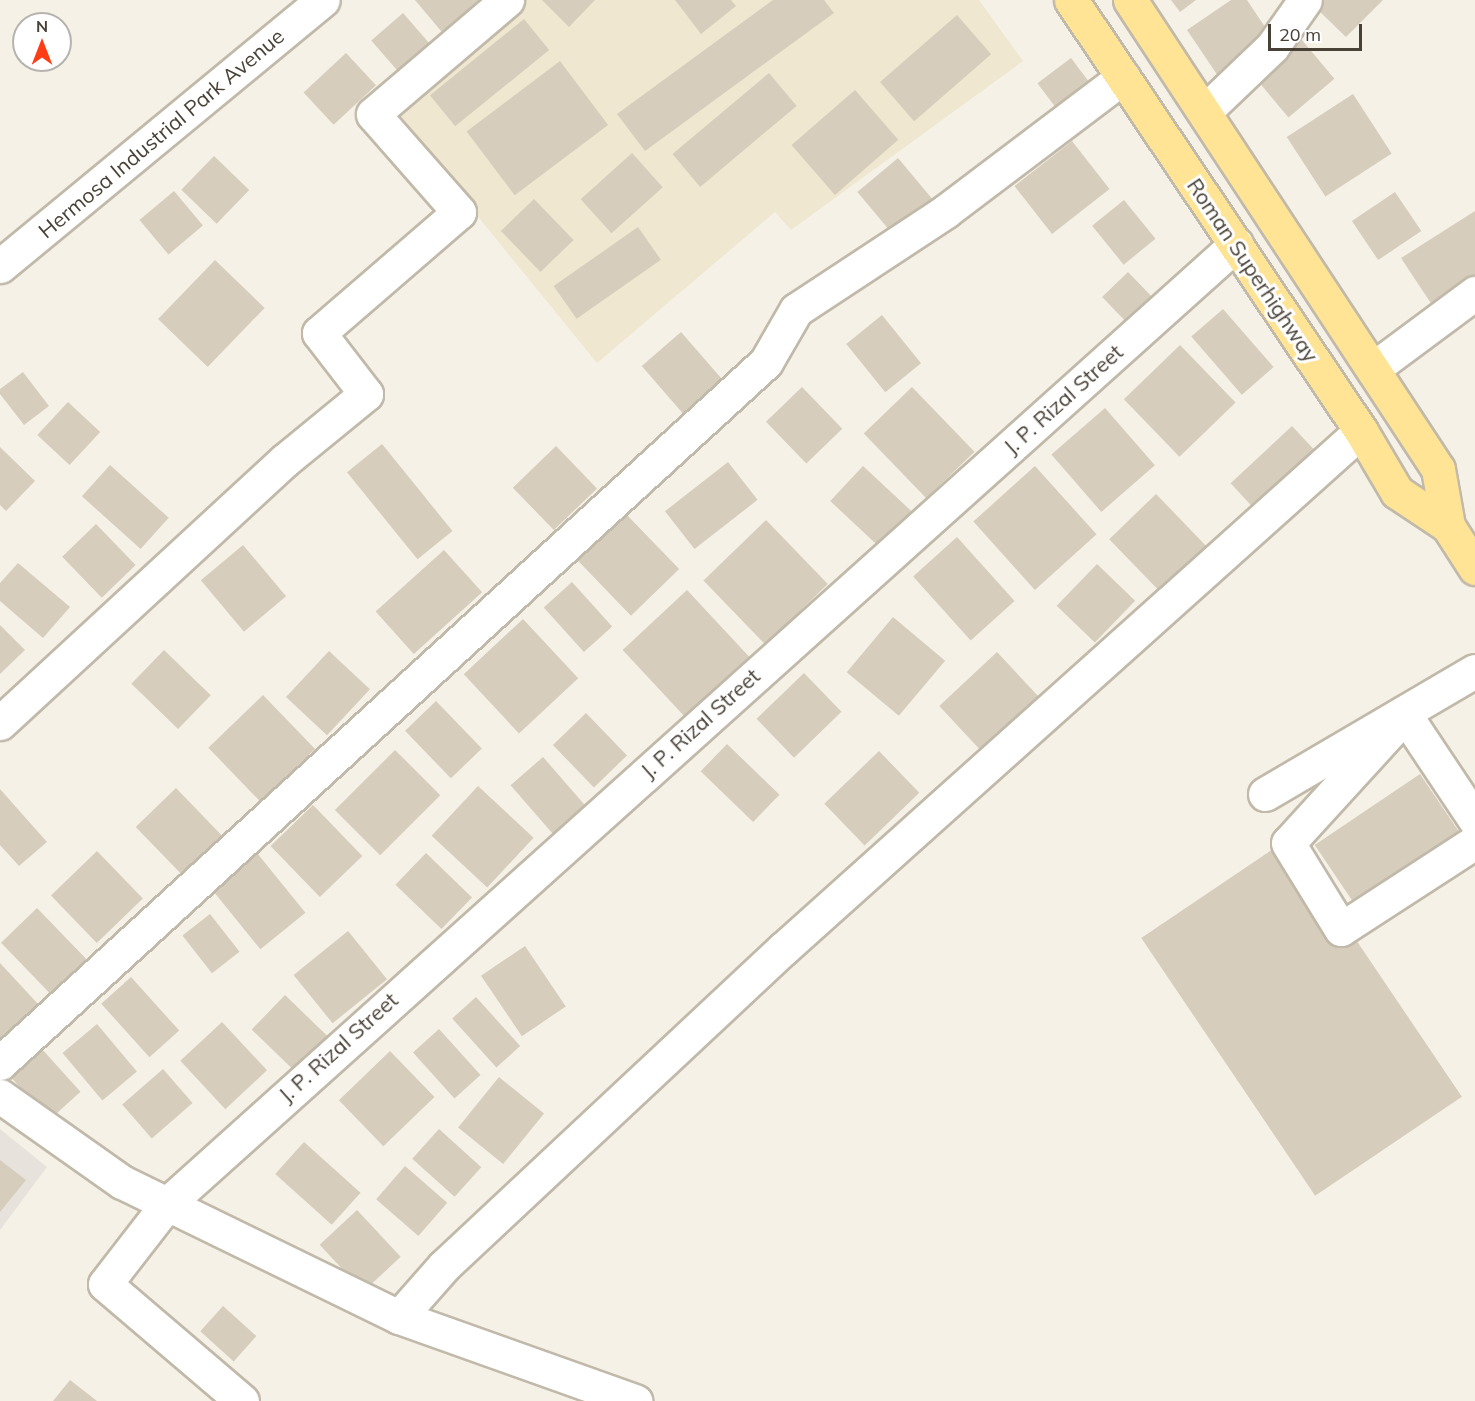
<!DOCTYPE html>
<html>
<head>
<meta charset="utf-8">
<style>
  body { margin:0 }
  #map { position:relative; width:1475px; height:1401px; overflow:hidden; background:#f5f1e7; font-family:Mulish,sans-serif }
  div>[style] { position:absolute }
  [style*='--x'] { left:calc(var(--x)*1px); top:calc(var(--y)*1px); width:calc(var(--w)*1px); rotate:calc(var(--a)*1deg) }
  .industrial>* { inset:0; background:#e7e2dc }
  .education>* { inset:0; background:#efe7d0 }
  .building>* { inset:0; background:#d7cdbc; transform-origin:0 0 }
  .roads { filter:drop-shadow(2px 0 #c1b9a9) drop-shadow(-2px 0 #c1b9a9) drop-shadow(0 2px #c1b9a9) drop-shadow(0 -2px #c1b9a9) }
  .minor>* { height:33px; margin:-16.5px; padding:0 16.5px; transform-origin:16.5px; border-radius:16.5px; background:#fff }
  .major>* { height:33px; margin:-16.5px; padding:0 16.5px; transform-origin:16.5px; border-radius:16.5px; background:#ffe496 }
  span { translate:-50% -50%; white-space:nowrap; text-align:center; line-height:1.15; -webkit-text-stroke:6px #fff; paint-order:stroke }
  .street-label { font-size:21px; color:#484136 }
  .north { position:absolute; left:12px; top:12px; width:60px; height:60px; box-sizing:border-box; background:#fff; border:2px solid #b6b3af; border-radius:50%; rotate:0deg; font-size:16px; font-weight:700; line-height:24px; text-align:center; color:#484136 }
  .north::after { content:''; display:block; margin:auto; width:21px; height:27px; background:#ff3d14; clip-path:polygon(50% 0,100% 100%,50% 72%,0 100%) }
  .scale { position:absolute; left:1268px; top:24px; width:94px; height:27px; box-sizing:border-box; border:3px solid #484136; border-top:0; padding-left:8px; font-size:18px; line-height:21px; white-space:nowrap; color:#484136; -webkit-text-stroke:4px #fff; paint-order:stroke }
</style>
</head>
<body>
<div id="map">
  <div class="industrial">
    <div style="clip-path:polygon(0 1129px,47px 1167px,0 1230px)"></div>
  </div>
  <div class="education">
    <div style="clip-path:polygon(523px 0,979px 0,1023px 61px,791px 230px,775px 212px,597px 363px,392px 111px)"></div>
  </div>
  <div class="building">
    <div style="clip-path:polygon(415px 0,489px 0,446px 37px)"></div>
    <div style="clip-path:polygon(542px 0,595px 0,569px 27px)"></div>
    <div style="clip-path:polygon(675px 0,731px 0,736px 6px,701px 34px)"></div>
    <div style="clip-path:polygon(773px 0,824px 0,834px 13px,645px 151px,617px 114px)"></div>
    <div style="clip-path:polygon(1171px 0,1196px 0,1180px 12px)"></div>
    <div style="clip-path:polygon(1231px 0,1247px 0,1273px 39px,1218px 76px,1187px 30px)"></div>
    <div style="clip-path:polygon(1322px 0,1383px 0,1346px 37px,1315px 7px)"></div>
    <div style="left:403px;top:13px;width:45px;height:42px;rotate:49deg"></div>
    <div style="left:957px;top:15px;width:52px;height:102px;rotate:49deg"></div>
    <div style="left:524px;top:19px;width:40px;height:121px;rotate:51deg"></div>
    <div style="left:1301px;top:39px;width:52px;height:60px;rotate:50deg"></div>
    <div style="left:346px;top:53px;width:44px;height:58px;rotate:47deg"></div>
    <div style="left:1071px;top:58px;width:40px;height:42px;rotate:53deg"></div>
    <div style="left:560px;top:61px;width:80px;height:117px;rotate:53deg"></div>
    <div style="left:769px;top:73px;width:43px;height:126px;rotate:50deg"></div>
    <div style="left:855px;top:90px;width:66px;height:84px;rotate:49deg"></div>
    <div style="left:1353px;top:94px;width:71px;height:79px;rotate:57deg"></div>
    <div style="left:1072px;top:141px;width:61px;height:73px;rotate:52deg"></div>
    <div style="left:632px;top:153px;width:46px;height:69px;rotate:48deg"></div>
    <div style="left:214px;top:156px;width:49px;height:47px;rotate:44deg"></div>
    <div style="left:898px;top:158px;width:56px;height:53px;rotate:50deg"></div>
    <div style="left:174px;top:191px;width:45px;height:45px;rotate:50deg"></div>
    <div style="left:1395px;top:192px;width:47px;height:52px;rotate:56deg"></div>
    <div style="left:534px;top:199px;width:57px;height:46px;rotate:46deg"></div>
    <div style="left:1124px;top:200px;width:50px;height:41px;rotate:51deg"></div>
    <div style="clip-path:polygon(1475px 211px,1475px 286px,1436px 311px,1401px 258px)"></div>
    <div style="left:638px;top:227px;width:40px;height:103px;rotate:55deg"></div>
    <div style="left:215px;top:260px;width:69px;height:82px;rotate:44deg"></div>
    <div style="left:1128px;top:272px;width:47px;height:36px;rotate:46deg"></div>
    <div style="left:1223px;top:309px;width:77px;height:42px;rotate:49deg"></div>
    <div style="left:882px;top:315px;width:62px;height:46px;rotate:51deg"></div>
    <div style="left:681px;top:332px;width:67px;height:52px;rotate:49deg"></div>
    <div style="left:1180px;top:345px;width:80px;height:78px;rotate:46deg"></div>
    <div style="clip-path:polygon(23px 372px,49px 406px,24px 425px,0 394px,0 389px)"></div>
    <div style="left:802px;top:387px;width:58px;height:50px;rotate:46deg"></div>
    <div style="left:912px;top:387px;width:90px;height:67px;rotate:46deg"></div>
    <div style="left:68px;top:402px;width:44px;height:45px;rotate:43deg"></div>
    <div style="left:1105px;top:408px;width:76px;height:71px;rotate:49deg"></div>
    <div style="left:1292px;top:426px;width:38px;height:84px;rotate:47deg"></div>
    <div style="left:382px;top:444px;width:112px;height:45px;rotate:51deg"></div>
    <div style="left:556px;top:446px;width:59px;height:60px;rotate:46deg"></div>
    <div style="clip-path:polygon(0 447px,35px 481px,6px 511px,0 505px)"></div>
    <div style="left:728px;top:462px;width:48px;height:80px;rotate:52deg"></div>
    <div style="left:110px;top:465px;width:79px;height:42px;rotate:42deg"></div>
    <div style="left:863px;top:466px;width:69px;height:48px;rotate:43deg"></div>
    <div style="left:1035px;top:466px;width:92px;height:83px;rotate:48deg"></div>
    <div style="left:1156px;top:494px;width:76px;height:65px;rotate:46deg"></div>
    <div style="left:625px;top:513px;width:78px;height:67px;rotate:46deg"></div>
    <div style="left:766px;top:520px;width:89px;height:87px;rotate:46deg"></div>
    <div style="left:96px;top:524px;width:57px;height:47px;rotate:46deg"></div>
    <div style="left:957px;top:537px;width:86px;height:59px;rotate:48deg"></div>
    <div style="left:243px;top:545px;width:67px;height:55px;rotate:50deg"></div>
    <div style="left:444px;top:550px;width:57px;height:92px;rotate:48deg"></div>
    <div style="clip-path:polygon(18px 563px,70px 607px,43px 638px,0 601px,0 583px)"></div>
    <div style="left:1097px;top:564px;width:53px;height:58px;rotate:44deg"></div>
    <div style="left:572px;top:582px;width:60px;height:38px;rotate:48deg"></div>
    <div style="left:687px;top:590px;width:98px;height:88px;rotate:47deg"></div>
    <div style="left:893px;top:617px;width:68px;height:72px;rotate:40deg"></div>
    <div style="left:523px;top:619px;width:81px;height:81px;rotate:47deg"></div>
    <div style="clip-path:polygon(0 625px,25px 650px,0 674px)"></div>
    <div style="left:164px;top:650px;width:65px;height:47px;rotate:44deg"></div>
    <div style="left:329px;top:651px;width:56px;height:63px;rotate:43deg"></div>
    <div style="left:997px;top:652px;width:65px;height:79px;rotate:47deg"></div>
    <div style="left:804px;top:673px;width:54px;height:66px;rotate:46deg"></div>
    <div style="left:263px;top:695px;width:75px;height:76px;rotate:46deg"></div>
    <div style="left:436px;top:701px;width:66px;height:43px;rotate:46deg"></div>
    <div style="left:586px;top:713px;width:59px;height:46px;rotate:46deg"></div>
    <div style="left:727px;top:744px;width:73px;height:38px;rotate:44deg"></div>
    <div style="left:395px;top:750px;width:64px;height:85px;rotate:45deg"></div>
    <div style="left:879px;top:751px;width:58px;height:76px;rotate:46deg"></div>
    <div style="left:543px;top:757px;width:72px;height:43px;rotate:49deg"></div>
    <div style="left:1420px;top:774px;width:76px;height:127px;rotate:56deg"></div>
    <div style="left:478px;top:786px;width:76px;height:68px;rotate:43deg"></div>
    <div style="left:176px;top:788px;width:69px;height:56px;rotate:46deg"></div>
    <div style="clip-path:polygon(0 789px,47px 842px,19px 866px,0 845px)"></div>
    <div style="left:313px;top:805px;width:71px;height:59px;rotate:46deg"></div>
    <div style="left:1288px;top:839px;width:311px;height:177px;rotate:56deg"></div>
    <div style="left:97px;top:851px;width:66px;height:64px;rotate:46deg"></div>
    <div style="left:257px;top:853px;width:77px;height:58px;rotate:51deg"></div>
    <div style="left:426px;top:853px;width:64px;height:44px;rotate:44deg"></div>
    <div style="left:37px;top:908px;width:74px;height:50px;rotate:46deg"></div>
    <div style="left:210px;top:914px;width:48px;height:35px;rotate:52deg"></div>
    <div style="left:348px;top:931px;width:62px;height:70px;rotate:51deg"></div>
    <div style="left:525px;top:946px;width:73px;height:53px;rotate:56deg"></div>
    <div style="clip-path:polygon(0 963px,38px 1004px,0 1039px)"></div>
    <div style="left:131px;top:977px;width:72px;height:40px;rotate:48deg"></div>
    <div style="left:285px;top:995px;width:60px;height:48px;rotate:44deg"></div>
    <div style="left:476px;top:997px;width:66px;height:32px;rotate:48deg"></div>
    <div style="left:222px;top:1022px;width:66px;height:57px;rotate:47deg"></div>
    <div style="left:97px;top:1024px;width:62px;height:45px;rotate:50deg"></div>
    <div style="left:439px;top:1029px;width:62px;height:35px;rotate:48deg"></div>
    <div style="left:41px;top:1048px;width:59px;height:42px;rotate:48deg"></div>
    <div style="left:390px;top:1051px;width:64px;height:71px;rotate:46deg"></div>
    <div style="left:163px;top:1069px;width:45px;height:54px;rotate:49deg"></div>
    <div style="left:499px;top:1077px;width:58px;height:65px;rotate:39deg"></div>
    <div style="left:439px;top:1129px;width:57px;height:40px;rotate:42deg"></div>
    <div style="left:304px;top:1142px;width:76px;height:43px;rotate:42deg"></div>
    <div style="clip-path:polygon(0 1160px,26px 1180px,0 1212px)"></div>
    <div style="left:405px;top:1166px;width:56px;height:44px;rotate:41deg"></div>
    <div style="left:357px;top:1210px;width:64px;height:51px;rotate:47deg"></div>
    <div style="left:223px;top:1306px;width:45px;height:34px;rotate:42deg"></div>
    <div style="clip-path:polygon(70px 1380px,97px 1401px,53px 1401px)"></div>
  </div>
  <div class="roads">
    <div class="minor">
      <div style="--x:1205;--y:111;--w:93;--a:-43.7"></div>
      <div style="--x:1272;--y:47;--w:57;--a:-54.9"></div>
      <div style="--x:0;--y:266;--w:418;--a:-39.5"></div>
      <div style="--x:1374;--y:368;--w:126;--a:-36.6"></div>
      <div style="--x:1405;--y:715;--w:173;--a:132.4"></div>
      <div style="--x:1288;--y:843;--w:101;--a:58.4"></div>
      <div style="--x:1341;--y:929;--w:160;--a:-33"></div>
      <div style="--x:1405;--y:715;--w:126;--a:56.3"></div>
      <div style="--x:0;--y:723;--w:386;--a:-42.7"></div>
      <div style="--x:284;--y:461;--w:106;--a:-39.3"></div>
      <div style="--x:366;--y:394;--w:77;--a:-127.6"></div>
      <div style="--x:319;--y:333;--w:185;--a:-40.8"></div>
      <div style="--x:459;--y:212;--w:130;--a:-131.3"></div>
      <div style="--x:373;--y:114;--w:176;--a:-40.4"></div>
      <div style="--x:1265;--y:794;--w:243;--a:-30.4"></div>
      <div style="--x:0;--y:1063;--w:1038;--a:-42.46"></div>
      <div style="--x:766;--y:362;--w:60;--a:-60"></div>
      <div style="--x:796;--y:310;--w:180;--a:-33.4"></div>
      <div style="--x:946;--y:211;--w:222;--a:-37.1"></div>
      <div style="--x:0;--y:1096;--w:149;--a:35.2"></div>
      <div style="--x:122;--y:1182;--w:308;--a:26"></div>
      <div style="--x:399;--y:1317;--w:251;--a:19.6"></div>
      <div style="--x:399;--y:1317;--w:68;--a:-48.6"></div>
      <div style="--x:444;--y:1266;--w:464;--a:-43.1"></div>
      <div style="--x:783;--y:949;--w:776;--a:-41.87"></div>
      <div style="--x:242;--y:1401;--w:180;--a:-139.5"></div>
      <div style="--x:105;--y:1284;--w:101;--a:-52.2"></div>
      <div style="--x:167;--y:1204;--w:1437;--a:-41.92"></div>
    </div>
    <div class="major">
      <div style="--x:1071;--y:0;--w:519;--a:56.07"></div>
      <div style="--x:1361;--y:431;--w:71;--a:59.5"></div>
      <div style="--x:1397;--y:492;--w:61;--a:33.7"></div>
      <div style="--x:1130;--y:0;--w:561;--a:56.71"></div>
      <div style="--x:1438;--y:469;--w:58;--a:80"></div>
      <div style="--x:1448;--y:526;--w:50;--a:57.3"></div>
    </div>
  </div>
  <div class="street-label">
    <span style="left:161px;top:133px;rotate:-40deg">Hermosa Industrial Park Avenue</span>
    <span style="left:1253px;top:270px;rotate:56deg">Roman Superhighway</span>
    <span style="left:1063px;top:399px;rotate:-42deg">J. P. Rizal Street</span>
    <span style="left:700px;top:723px;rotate:-42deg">J. P. Rizal Street</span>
    <span style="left:338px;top:1047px;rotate:-42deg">J. P. Rizal Street</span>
  </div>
  <div class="north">N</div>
  <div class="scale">20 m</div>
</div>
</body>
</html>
